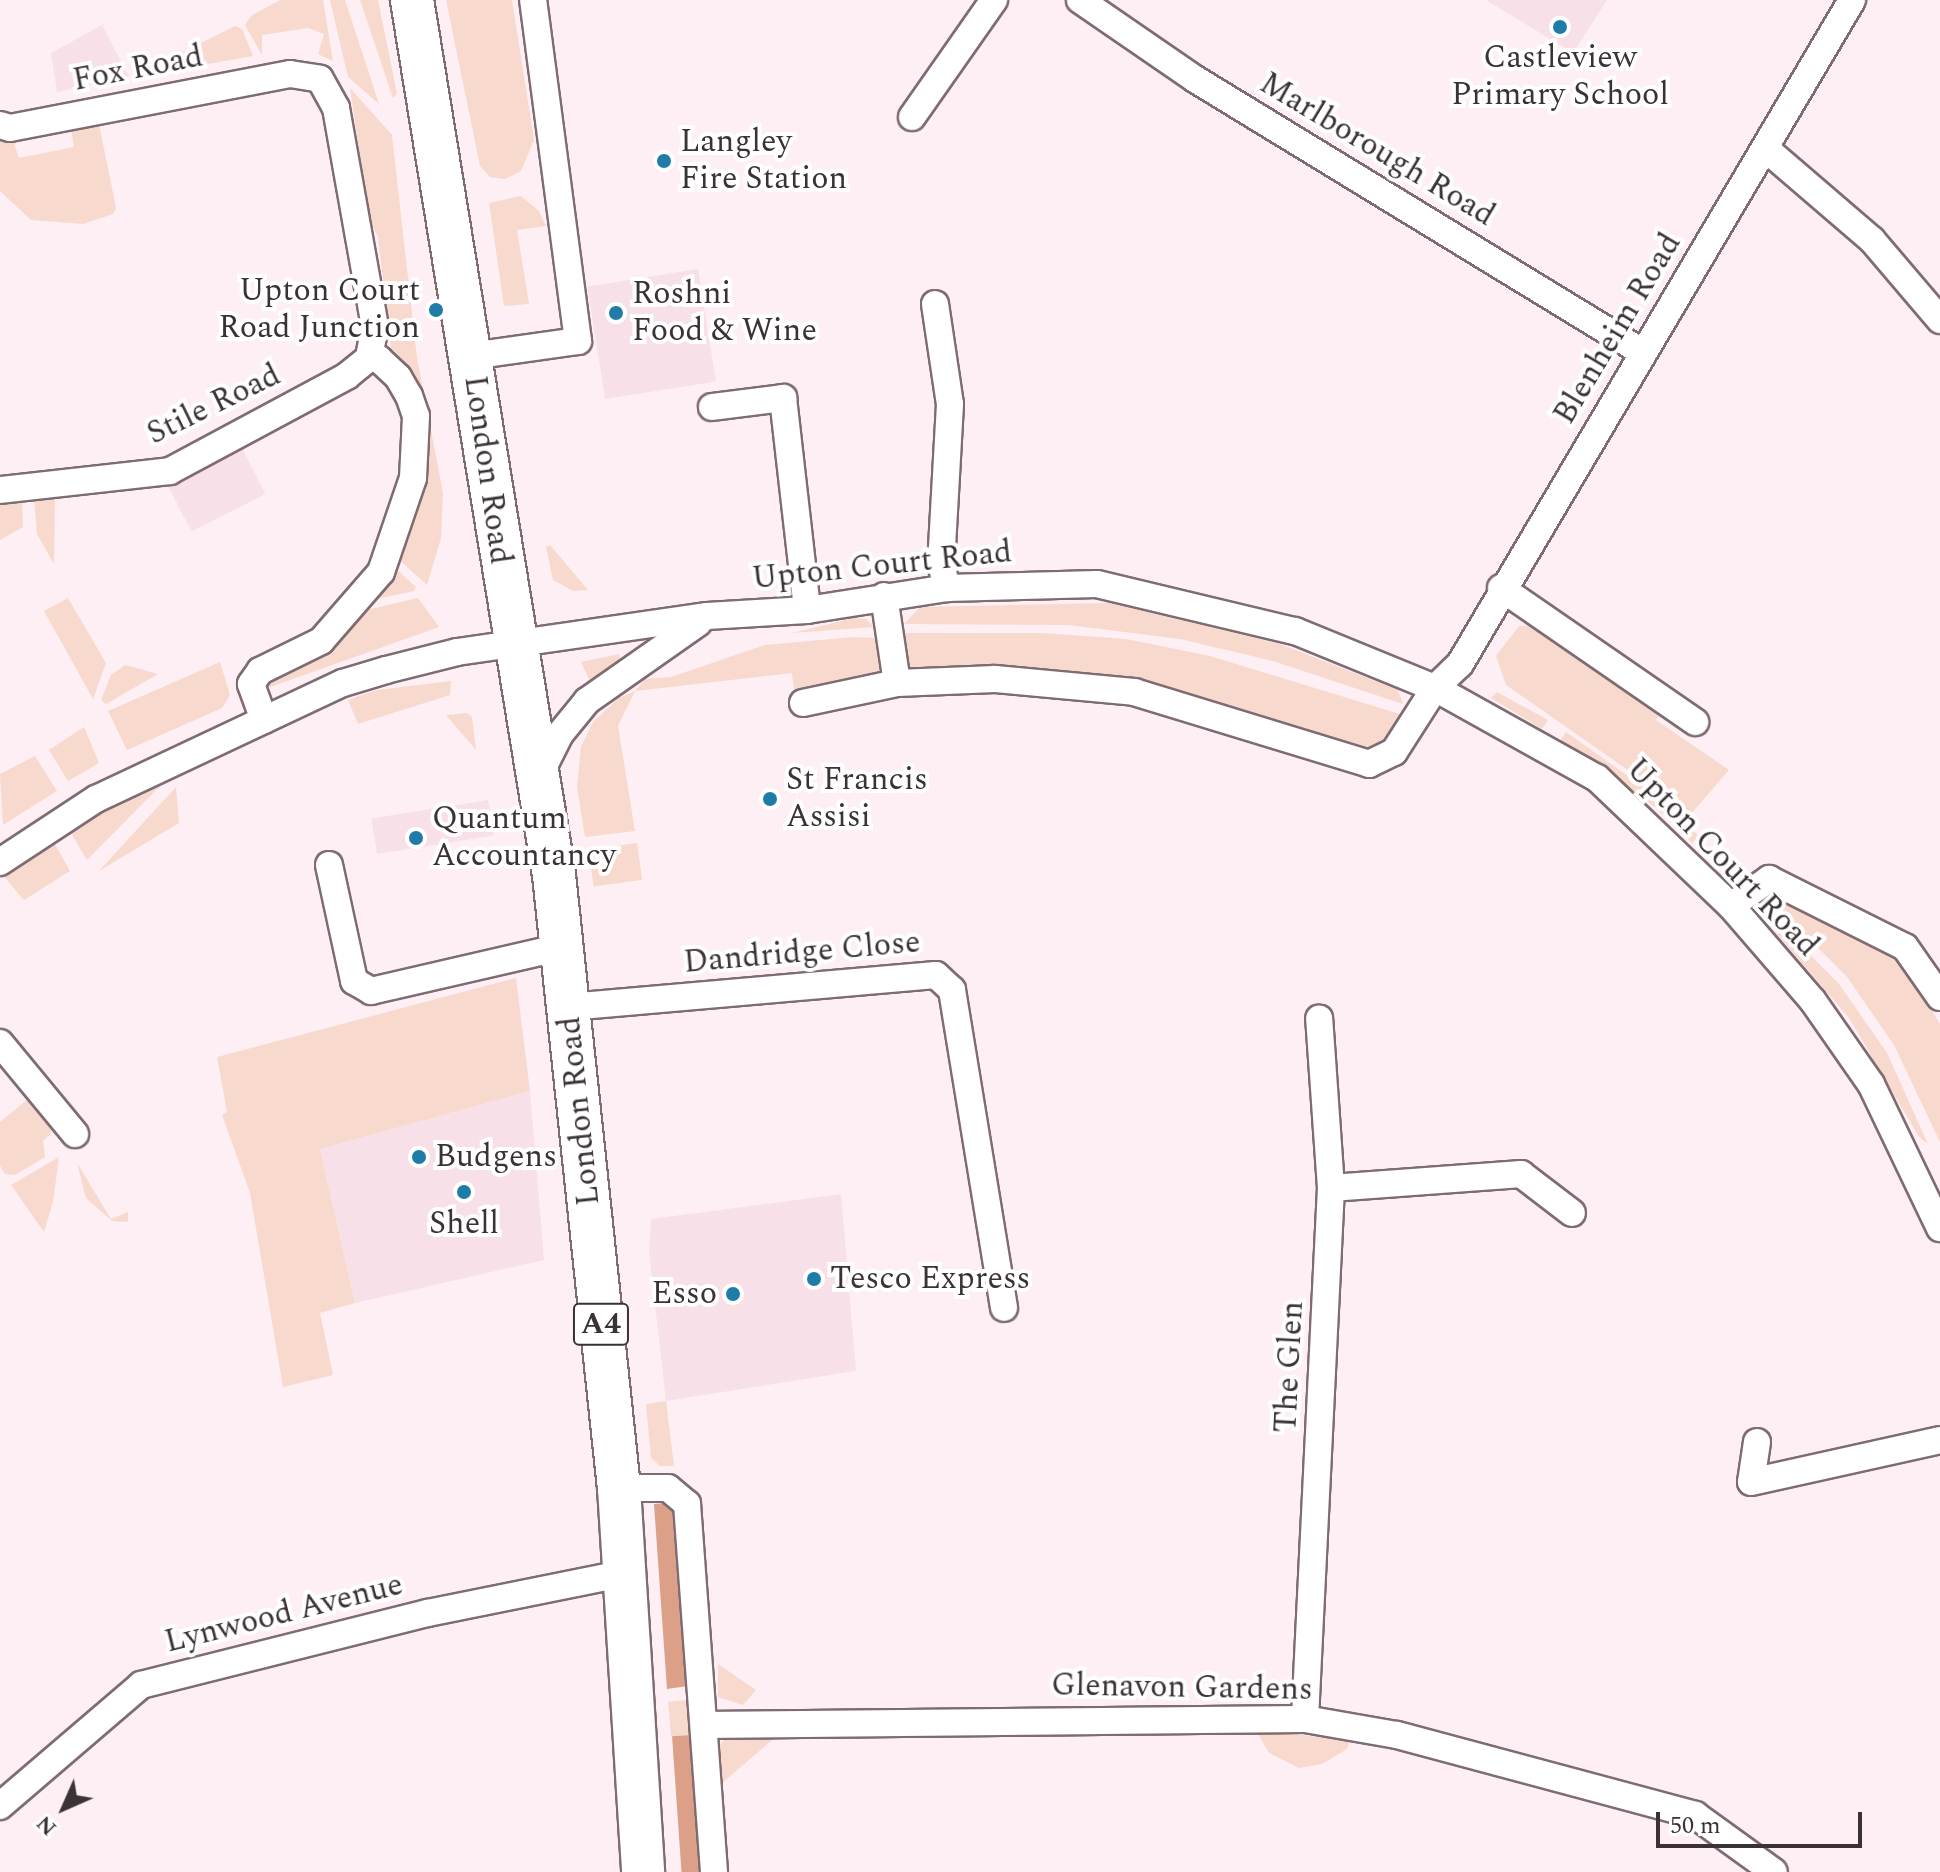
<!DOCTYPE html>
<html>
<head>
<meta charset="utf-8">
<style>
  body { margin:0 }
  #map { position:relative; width:1940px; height:1872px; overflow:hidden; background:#fdeff4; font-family:Spectral,serif }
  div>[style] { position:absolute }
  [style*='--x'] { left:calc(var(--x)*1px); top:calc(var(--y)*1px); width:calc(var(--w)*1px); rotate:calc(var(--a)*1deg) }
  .built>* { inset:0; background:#f8e0e8; transform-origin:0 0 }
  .green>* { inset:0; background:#f8d9cd; transform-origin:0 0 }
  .forest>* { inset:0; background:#dc9f87; transform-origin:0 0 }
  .roads { filter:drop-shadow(2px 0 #7e6c72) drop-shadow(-2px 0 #7e6c72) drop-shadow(0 2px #7e6c72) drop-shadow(0 -2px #7e6c72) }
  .minor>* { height:26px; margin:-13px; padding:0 13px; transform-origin:13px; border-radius:13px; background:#fff }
  .primary>* { height:42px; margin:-21px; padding:0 21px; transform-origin:21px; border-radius:21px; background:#fff }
  .dots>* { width:22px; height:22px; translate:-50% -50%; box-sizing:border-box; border:4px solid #fff; border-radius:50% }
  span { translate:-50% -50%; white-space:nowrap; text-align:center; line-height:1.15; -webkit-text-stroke:8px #fff; paint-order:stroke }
  .shield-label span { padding:2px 6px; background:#fff; border:2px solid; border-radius:6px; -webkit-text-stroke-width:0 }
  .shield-label { font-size:30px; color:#3b3235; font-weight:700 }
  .poi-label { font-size:32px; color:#3b3235 }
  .left { translate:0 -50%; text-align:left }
  .right { translate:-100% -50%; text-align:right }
  .street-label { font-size:32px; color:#3b3235 }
  .north { position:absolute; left:24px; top:1768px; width:80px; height:80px; -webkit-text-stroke:6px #fff; paint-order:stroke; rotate:225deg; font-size:22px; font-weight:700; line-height:32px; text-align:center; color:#3b3235 }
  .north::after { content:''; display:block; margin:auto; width:28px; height:36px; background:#3b3235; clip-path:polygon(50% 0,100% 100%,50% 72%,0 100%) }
  .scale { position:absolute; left:1656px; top:1812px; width:206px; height:36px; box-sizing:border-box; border:4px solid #3b3235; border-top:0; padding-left:10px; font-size:24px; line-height:28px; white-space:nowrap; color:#3b3235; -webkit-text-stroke:6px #fff; paint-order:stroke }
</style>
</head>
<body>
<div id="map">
  <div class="built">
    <div style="clip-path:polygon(1486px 0,1607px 0,1573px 53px)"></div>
    <div style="clip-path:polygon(102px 25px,129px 77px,57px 92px,51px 53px)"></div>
    <div style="left:698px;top:269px;width:114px;height:112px;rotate:81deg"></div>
    <div style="left:240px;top:444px;width:56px;height:83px;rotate:63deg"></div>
    <div style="left:488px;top:800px;width:36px;height:118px;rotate:81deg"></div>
    <div style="clip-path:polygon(530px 1091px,544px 1260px,355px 1303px,320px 1149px)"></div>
    <div style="clip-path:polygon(841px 1194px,856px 1371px,666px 1401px,649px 1251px,651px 1219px)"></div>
  </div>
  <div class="green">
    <div style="clip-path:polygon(280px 0,323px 0,333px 61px,318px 54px,324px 34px,308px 28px,262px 35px,262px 55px,245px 25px,251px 16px)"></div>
    <div style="clip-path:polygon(330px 0,345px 0,379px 104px,348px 77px)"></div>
    <div style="clip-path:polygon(360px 0,378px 0,397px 94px,393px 98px)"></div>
    <div style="clip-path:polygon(446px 0,512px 0,534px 140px,521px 171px,505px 179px,490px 177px,480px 166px)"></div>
    <div style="clip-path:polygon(235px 26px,242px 29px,253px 56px,151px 74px,149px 69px)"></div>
    <div style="clip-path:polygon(350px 88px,392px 135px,417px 358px,443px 493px,441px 538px,427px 585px,393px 554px,417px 470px,393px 364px,378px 237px,369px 218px)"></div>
    <div style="clip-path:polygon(99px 124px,116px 208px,113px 214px,83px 224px,31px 220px,0 191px,0 140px,13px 140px,19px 158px,74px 147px,71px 129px)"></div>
    <div style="clip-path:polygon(521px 196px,539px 211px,546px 226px,517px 230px,529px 304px,504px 306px,489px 203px)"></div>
    <div style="clip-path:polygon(39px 495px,55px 498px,54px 564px,37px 534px,34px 498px)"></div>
    <div style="clip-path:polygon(22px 501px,23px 527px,0 540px,0 506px)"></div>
    <div style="clip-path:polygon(550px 545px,588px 590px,573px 591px,553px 580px,546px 547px)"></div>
    <div style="clip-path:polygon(386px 560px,416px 587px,414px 591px,358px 603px)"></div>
    <div style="clip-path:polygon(68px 598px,106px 663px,93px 699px,44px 611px)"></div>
    <div style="clip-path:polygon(418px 598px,439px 627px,262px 690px,261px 666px,350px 614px)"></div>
    <div style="clip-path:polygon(1109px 603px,1280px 644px,1398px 690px,1403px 704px,1273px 661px,1180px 639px,1069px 625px,904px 624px,920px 607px)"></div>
    <div style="clip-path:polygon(854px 618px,866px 619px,874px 627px,792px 633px)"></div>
    <div style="clip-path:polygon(1540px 625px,1662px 708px,1656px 720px,1729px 770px,1691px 814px,1506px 685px,1496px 656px,1519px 626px)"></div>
    <div style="clip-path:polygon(900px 633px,1043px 633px,1126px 639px,1210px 656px,1403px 715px,1400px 730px,1378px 746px,1360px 749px,1270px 722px,914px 673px,905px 665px)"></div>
    <div style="clip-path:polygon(854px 637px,876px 638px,881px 674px,795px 698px,792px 673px,635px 691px,618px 726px,635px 831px,585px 837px,577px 787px,581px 747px,593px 722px,619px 698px,635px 691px,645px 679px,671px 677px,765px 645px)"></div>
    <div style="clip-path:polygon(619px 654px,621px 661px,590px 681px,581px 662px)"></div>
    <div style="clip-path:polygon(220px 662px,230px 695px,222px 708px,127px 750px,108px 711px)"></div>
    <div style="clip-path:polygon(125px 665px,158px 674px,106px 704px,101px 700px,111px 675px)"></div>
    <div style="clip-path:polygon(451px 681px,450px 695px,358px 724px,348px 700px,377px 690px)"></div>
    <div style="clip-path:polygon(1497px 692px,1548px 720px,1542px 729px,1491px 698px)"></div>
    <div style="clip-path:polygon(467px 713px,472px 717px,476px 750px,446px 715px)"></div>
    <div style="clip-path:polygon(84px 727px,99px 763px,68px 781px,49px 750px)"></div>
    <div style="clip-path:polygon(1566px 732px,1649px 791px,1699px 836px,1692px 843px,1655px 807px,1561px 740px)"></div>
    <div style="clip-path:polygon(35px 756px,57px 791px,3px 825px,0 774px)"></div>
    <div style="clip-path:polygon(150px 778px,159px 787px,87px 860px,65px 823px)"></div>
    <div style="clip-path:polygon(176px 787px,179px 823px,99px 871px)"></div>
    <div style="clip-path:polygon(51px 837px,70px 871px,24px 900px,0 872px)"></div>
    <div style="left:637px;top:843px;width:37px;height:49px;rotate:82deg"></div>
    <div style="clip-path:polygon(1780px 889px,1878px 943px,1902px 962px,1940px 1024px,1940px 1142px,1894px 1045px,1847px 977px,1768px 897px)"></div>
    <div style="clip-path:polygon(1759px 903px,1839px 984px,1887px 1053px,1928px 1144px,1919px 1137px,1849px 1018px,1761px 915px)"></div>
    <div style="clip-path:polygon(516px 978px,530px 1091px,320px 1149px,355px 1303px,320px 1313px,333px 1375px,283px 1387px,250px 1193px,222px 1115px,227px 1112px,217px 1057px)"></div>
    <div style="clip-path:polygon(33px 1095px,52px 1132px,43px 1141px,45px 1157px,15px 1175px,5px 1174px,0 1166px,0 1122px)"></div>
    <div style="clip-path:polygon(59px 1157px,53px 1202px,44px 1232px,11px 1185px)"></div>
    <div style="clip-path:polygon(77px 1163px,111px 1219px,128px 1212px,128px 1222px,112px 1221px,86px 1198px)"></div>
    <div style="clip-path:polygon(666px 1401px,674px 1466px,660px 1466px,651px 1458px,646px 1404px)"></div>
    <div style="clip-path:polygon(718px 1664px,756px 1690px,743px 1705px,718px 1697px)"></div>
    <div style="left:688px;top:1700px;width:35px;height:20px;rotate:85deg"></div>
    <div style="clip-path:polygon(1255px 1729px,1350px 1741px,1347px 1749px,1322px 1764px,1299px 1768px,1269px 1753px)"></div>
    <div style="clip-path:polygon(732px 1731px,778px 1735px,721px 1784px,718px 1747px)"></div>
  </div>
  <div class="forest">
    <div style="clip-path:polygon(666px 1503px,677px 1519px,688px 1686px,667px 1689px,654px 1504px)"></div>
    <div style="left:691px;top:1735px;width:137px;height:19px;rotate:86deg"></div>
  </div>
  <div class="roads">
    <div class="minor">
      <div style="--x:1080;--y:0;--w:140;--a:34.5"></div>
      <div style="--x:1195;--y:79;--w:524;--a:31.41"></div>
      <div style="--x:912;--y:117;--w:143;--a:-55"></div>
      <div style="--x:0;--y:125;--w:10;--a:17"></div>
      <div style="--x:10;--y:128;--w:285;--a:-10.9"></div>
      <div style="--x:290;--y:74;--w:30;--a:9"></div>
      <div style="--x:320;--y:79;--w:33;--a:61"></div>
      <div style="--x:336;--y:108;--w:221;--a:79.9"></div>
      <div style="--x:375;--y:326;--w:33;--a:101"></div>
      <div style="--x:369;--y:358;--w:28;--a:141"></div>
      <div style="--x:347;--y:376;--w:201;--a:151.8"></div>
      <div style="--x:170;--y:471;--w:171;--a:173.6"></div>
      <div style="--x:1765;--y:148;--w:141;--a:40.7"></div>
      <div style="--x:1872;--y:240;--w:105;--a:49.6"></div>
      <div style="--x:935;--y:304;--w:101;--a:81.5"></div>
      <div style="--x:950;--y:404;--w:159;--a:93.2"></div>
      <div style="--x:941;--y:563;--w:26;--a:77"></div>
      <div style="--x:471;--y:356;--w:108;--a:-8"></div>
      <div style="--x:578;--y:341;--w:344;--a:-97.5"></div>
      <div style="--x:712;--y:407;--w:72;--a:-7.2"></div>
      <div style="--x:783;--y:398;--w:213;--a:83.5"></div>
      <div style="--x:1501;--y:588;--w:236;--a:34.6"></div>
      <div style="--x:884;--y:596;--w:88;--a:81.5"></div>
      <div style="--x:803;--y:703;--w:96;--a:-12"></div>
      <div style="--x:897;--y:683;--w:98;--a:-2.3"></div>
      <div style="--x:995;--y:679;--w:140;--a:5.3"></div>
      <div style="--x:1134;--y:692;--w:246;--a:17"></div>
      <div style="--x:1369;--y:764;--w:28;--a:-26"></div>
      <div style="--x:1394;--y:752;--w:76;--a:-57.4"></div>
      <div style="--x:1435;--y:688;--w:35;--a:-44"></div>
      <div style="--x:1460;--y:664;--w:771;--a:-59.44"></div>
      <div style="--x:264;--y:720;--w:38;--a:-110"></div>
      <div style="--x:251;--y:684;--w:16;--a:-55"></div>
      <div style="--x:260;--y:671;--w:68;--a:-26.2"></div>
      <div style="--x:321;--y:641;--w:91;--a:-49"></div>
      <div style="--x:381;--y:572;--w:99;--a:-71.2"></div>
      <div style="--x:413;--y:478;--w:62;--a:-87.2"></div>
      <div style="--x:416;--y:416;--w:21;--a:-109"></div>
      <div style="--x:409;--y:396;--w:22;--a:-120"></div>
      <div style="--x:398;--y:377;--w:26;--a:-137"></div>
      <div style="--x:379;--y:359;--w:10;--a:-174"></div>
      <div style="--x:539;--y:776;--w:47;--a:-63.4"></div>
      <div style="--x:560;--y:734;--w:43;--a:-50.7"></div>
      <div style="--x:587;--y:701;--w:136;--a:-35.1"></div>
      <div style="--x:0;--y:862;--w:115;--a:-33.3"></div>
      <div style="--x:96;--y:799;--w:273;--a:-25.2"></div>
      <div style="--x:343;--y:683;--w:45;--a:-16.8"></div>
      <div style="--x:386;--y:670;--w:73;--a:-14.2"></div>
      <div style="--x:457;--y:652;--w:253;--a:-8.2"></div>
      <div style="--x:707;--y:616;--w:100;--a:-3.4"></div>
      <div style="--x:807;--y:610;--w:142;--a:-8.9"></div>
      <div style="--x:947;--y:588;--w:150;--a:-1.5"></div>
      <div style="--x:1097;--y:584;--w:204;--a:13.4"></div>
      <div style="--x:1295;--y:631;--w:151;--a:22.2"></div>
      <div style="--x:1435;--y:688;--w:185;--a:29.1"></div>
      <div style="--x:1597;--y:778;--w:185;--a:43.7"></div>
      <div style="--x:1731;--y:906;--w:125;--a:49.2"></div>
      <div style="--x:1813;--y:1001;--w:101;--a:55.1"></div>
      <div style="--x:1871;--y:1084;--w:160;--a:64.4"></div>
      <div style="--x:329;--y:865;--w:119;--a:77.8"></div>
      <div style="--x:354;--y:981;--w:20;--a:30"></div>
      <div style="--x:371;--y:991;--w:196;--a:-13"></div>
      <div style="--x:1731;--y:906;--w:47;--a:-35.4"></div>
      <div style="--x:1769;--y:879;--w:152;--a:26.6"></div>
      <div style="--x:1905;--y:947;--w:61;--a:55"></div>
      <div style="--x:569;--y:1007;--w:368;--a:-5"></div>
      <div style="--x:936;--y:975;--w:22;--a:43"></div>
      <div style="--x:952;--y:990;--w:322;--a:80.7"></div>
      <div style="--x:0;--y:1043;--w:118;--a:50.5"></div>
      <div style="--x:1331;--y:1188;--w:191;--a:-4.2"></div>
      <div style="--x:1521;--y:1174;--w:64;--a:37.4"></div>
      <div style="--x:1757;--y:1442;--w:40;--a:98.5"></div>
      <div style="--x:1751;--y:1482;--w:194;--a:-12.5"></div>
      <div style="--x:619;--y:1488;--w:49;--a:0"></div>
      <div style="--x:668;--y:1488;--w:25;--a:40"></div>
      <div style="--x:687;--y:1504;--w:369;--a:85.8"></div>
      <div style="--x:1305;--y:1719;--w:532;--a:-87.2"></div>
      <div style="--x:1331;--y:1188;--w:170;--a:-94"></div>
      <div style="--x:704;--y:1725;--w:601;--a:-0.57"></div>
      <div style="--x:1305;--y:1719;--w:93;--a:9.9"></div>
      <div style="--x:1397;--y:1735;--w:309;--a:15"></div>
      <div style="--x:1695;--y:1815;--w:97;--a:35.8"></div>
      <div style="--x:0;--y:1806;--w:186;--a:-40.6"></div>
      <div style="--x:141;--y:1685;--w:296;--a:-14.1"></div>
      <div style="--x:428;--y:1613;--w:203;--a:-11.4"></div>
    </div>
    <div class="primary">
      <div style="--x:412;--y:0;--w:886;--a:80.78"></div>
      <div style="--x:554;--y:875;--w:616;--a:83.95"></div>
      <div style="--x:619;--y:1488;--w:385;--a:86.4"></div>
    </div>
  </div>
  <div class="dots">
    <div style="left:1560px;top:27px;background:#1f7ca9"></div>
    <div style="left:664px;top:161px;background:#1f7ca9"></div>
    <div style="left:436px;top:310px;background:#1f7ca9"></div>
    <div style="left:616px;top:313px;background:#1f7ca9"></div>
    <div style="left:770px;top:799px;background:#1f7ca9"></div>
    <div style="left:416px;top:838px;background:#1f7ca9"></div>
    <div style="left:419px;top:1157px;background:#1f7ca9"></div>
    <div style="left:464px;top:1192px;background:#1f7ca9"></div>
    <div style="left:814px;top:1279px;background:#1f7ca9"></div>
    <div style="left:733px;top:1294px;background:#1f7ca9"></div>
  </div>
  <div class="shield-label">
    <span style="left:601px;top:1324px">A4</span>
  </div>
  <div class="poi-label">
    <span style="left:1560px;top:77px">Castleview<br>Primary School</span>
    <span class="left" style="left:680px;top:161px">Langley<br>Fire Station</span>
    <span class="right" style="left:420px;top:310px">Upton Court<br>Road Junction</span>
    <span class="left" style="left:632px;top:313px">Roshni<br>Food &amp; Wine</span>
    <span class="left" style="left:786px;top:799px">St Francis<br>Assisi</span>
    <span class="left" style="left:432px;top:838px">Quantum<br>Accountancy</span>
    <span class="left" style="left:435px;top:1157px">Budgens</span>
    <span style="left:464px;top:1224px">Shell</span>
    <span class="left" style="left:830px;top:1279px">Tesco Express</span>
    <span class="right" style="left:717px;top:1294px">Esso</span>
  </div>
  <div class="street-label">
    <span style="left:138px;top:69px;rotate:-11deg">Fox Road</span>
    <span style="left:1377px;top:150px;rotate:31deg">Marlborough Road</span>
    <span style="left:1618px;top:329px;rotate:-59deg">Blenheim Road</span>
    <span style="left:214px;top:405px;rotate:-26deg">Stile Road</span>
    <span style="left:487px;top:470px;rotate:82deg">London Road</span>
    <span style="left:882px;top:566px;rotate:-6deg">Upton Court Road</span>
    <span style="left:1722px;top:858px;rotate:46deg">Upton Court Road</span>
    <span style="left:802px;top:953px;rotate:-5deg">Dandridge Close</span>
    <span style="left:580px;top:1111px;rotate:-96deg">London Road</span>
    <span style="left:1290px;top:1367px;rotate:-87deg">The Glen</span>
    <span style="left:284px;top:1614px;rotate:-14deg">Lynwood Avenue</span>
    <span style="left:1182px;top:1688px;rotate:1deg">Glenavon Gardens</span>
  </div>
  <div class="north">N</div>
  <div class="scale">50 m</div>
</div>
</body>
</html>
